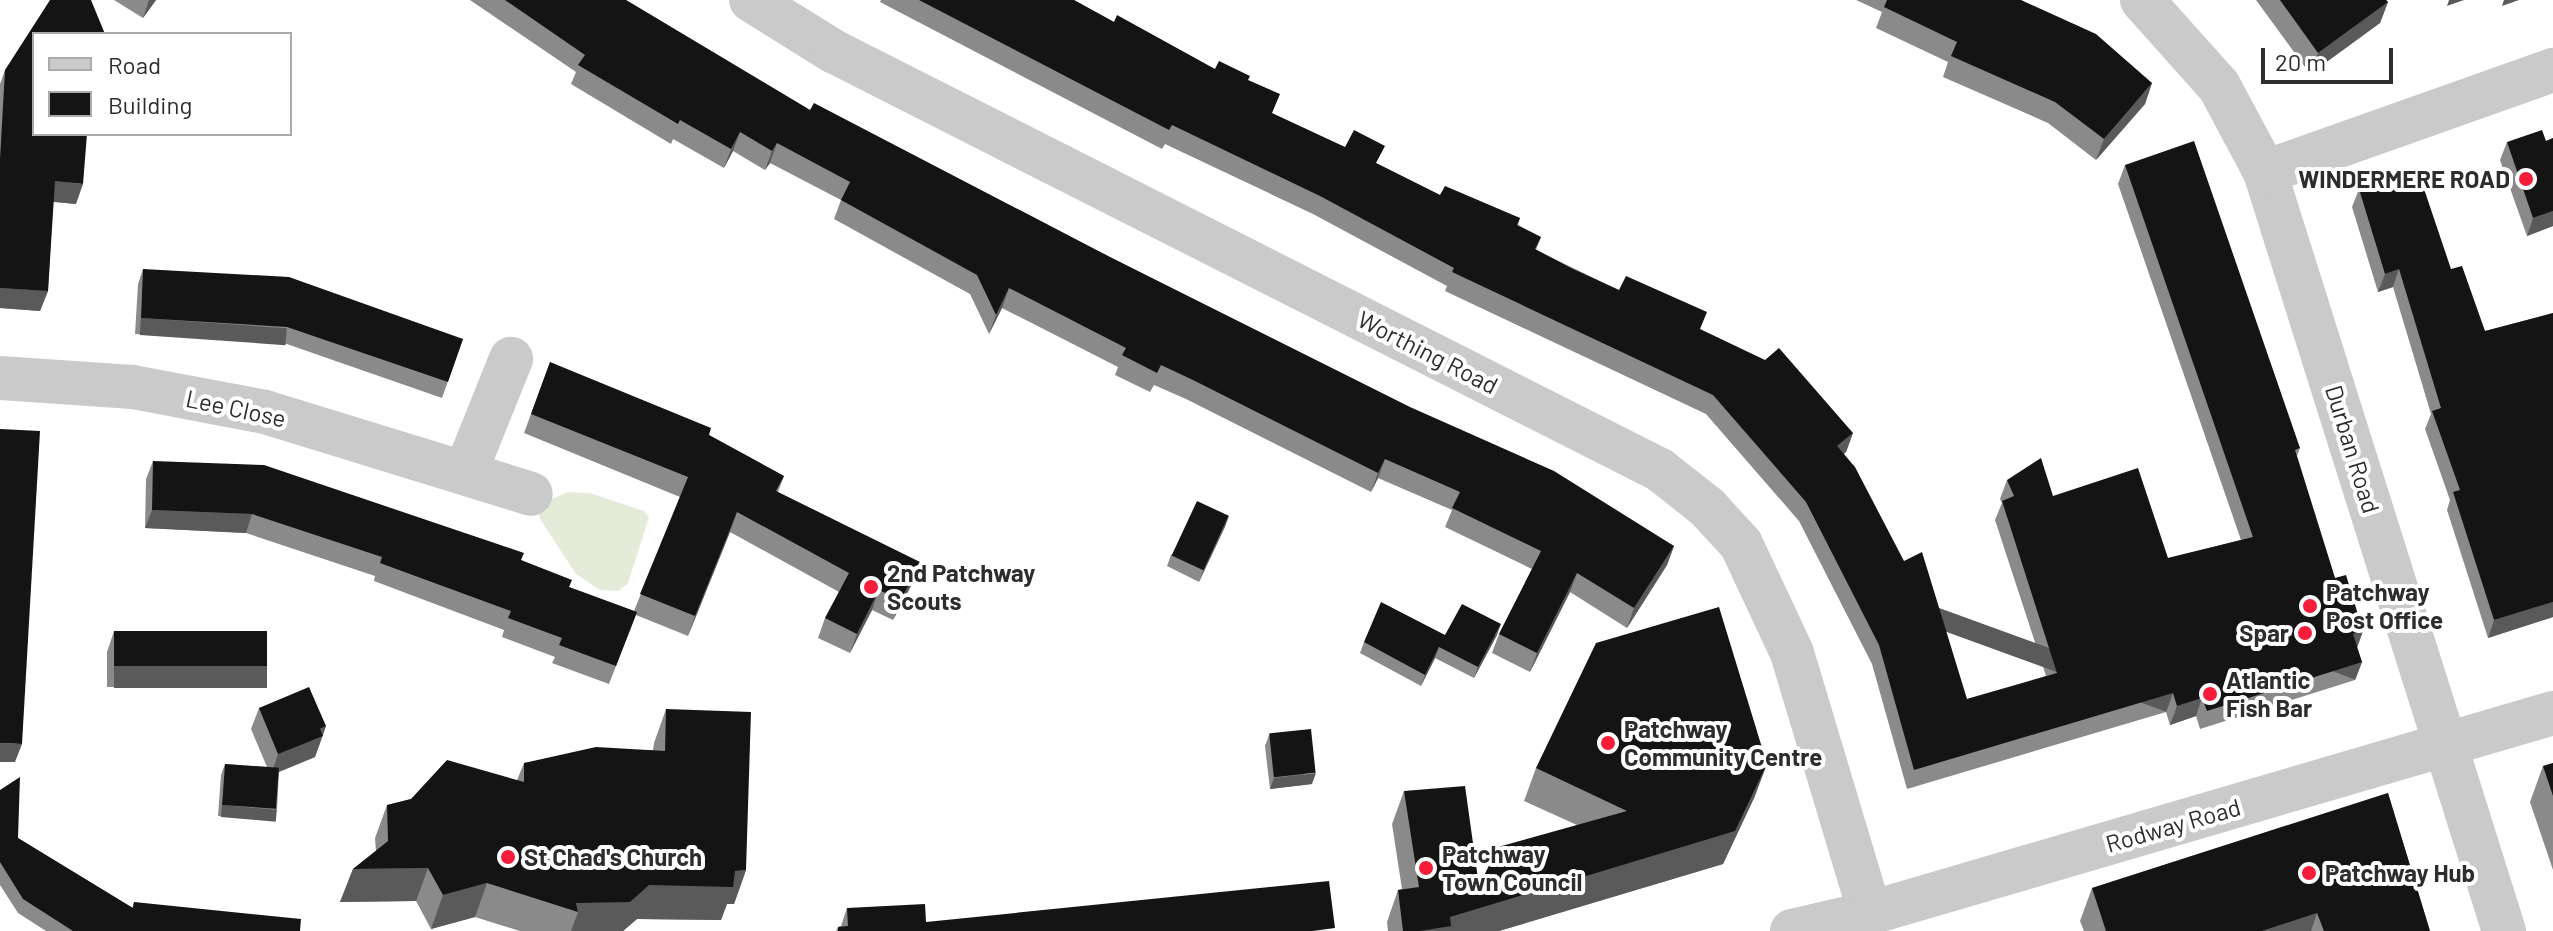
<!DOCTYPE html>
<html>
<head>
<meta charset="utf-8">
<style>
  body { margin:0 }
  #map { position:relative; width:2553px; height:931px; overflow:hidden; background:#fff; font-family:Barlow,sans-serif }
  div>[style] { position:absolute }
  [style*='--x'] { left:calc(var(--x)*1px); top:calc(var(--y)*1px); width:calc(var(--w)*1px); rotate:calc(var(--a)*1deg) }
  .green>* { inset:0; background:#e4ecd9 }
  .minor>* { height:44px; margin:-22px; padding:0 22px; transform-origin:22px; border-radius:22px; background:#cacaca }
  .wall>* { inset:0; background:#8a8a8a }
  .shaded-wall>* { inset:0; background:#5a5a5a; transform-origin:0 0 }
  .building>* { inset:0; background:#141414; transform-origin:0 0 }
  .dots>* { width:22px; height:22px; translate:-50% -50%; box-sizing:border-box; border:4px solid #fff; border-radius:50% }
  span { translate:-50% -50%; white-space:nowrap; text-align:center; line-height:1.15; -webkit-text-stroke:8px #fff; paint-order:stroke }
  .poi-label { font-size:24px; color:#2d2d2d; font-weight:700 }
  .right { translate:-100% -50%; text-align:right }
  .left { translate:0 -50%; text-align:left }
  .street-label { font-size:24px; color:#2d2d2d }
  .legend { position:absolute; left:32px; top:32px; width:260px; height:104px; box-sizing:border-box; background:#fff; border:2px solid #ababab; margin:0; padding:10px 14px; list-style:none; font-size:24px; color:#2d2d2d }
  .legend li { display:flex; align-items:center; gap:16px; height:40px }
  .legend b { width:40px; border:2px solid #ababab }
  .scale { position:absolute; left:2261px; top:48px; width:132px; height:36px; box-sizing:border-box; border:4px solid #2d2d2d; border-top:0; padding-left:10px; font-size:24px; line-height:28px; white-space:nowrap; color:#2d2d2d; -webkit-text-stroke:6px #fff; paint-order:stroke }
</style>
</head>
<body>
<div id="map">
  <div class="green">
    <div style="clip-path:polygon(568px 492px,590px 493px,644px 511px,649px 517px,628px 583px,619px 591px,600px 590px,576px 574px,540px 519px,537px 505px)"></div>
  </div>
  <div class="minor">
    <div style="--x:751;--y:0;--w:97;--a:31.9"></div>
    <div style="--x:833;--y:51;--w:927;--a:26.87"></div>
    <div style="--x:1660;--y:470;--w:60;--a:38.2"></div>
    <div style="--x:1707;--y:507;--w:50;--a:47.4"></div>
    <div style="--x:1741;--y:544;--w:120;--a:64.9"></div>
    <div style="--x:1792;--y:653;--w:271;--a:73.3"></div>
    <div style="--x:2142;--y:0;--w:115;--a:48.2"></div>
    <div style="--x:2219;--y:86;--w:98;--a:61.9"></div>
    <div style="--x:2265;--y:172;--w:796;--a:72.52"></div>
    <div style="--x:2265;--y:172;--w:306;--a:-19.5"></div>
    <div style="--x:0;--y:378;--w:133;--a:3.9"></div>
    <div style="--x:133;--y:387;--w:134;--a:10.7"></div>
    <div style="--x:265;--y:412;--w:278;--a:17.1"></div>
    <div style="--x:466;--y:471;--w:121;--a:-68.1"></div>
    <div style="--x:1792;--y:931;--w:80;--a:-13"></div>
    <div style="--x:1870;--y:913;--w:712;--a:-16.32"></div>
  </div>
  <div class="wall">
    <div style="clip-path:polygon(114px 0,156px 0,143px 18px)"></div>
    <div style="clip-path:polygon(470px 0,626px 0,810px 110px,1110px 257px,1674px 546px,1667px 565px,1627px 628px,1570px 592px,1530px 672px,1492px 653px,1499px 634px,1532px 569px,1445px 527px,1452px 510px,1378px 478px,1371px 492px,1186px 399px,1154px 385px,1150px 392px,1115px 375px,1118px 367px,1002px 308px,989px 334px,970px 294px,834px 219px,841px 200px,770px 163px,765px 170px,733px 151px,724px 168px,673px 139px,671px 144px,571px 84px,576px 72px)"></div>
    <div style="clip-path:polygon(881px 0,1074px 0,1114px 22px,1215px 69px,1248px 80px,1273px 114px,1378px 164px,1440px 195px,1520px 218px,1518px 225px,1541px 237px,1536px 250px,1701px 330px,1853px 433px,1846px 452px,1844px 454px,1967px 699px,2046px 676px,1995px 520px,2002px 503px,2000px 499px,2007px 480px,2053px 496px,2168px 558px,2241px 540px,2118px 184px,2125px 165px,2300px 448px,2297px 456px,2335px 578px,2363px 631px,2357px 648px,2362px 662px,2355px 680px,2200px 729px,2196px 716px,2170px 725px,2166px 712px,1907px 789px,1872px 664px,1799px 521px,1706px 414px,1445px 291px,1447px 286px,1313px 214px,1165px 144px,1162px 149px,880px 2px)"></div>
    <div style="clip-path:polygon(1856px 0,2021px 0,2152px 83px,2145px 104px,2096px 160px,2048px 123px,1943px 77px,1948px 62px,1876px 28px,1882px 12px)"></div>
    <div style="clip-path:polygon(2256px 0,2386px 0,2388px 2px,2380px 23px,2310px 74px)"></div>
    <div style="clip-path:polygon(34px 34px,76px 204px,53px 202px,48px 291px,40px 311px,0 308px,0 84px,5px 70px)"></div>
    <div style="clip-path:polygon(2553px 138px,2553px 226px,2527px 236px,2500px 160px,2507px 142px,2546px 141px)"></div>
    <div style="clip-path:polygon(2359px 189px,2451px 269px,2485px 331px,2553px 313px,2553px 617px,2488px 638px,2447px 510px,2450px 500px,2425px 429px,2431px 414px,2393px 287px,2378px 292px,2352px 207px)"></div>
    <div style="clip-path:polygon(143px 269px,463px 339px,442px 398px,281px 342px,135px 334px,138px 284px)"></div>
    <div style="clip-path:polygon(550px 362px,709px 435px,784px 476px,778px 492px,913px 582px,893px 620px,872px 610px,850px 653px,818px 638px,825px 618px,839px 592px,730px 532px,688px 636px,636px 615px,609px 684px,552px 663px,555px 657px,502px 637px,504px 630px,374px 581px,375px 576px,246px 533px,145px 528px,146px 479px,153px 461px,521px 560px,569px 587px,634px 611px,680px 497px,524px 433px)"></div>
    <div style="clip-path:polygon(1229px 516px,1199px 582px,1167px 566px,1171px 555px)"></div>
    <div style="clip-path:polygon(114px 631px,260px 688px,107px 687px,107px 652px)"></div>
    <div style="clip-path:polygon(1445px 635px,1497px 635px,1474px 678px,1435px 658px,1421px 686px,1360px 653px,1364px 642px)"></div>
    <div style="clip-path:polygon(259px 708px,326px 726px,315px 757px,279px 772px,277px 810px,273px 821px,218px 816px,221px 775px,225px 764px,267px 767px,251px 729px)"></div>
    <div style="clip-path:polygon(666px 709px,746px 870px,734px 904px,727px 904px,721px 920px,637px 919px,623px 931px,520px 931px,475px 917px,431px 929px,416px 901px,340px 902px,353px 869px,376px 851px,375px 838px,387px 805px,411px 799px,517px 780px,524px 763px,653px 750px,654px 743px)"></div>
    <div style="clip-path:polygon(1269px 735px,1312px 784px,1270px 789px,1265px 746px)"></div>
    <div style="clip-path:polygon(2553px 763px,2553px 870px,2530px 802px,2543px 766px)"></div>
    <div style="clip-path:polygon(1536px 768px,1755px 796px,1723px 864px,1499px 931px,1388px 931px,1387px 922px,1398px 890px,1402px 889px,1392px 824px,1404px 791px,1479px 886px,1577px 825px,1524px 801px)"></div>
    <div style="clip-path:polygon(0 790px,18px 838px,132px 908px,134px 902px,300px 931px,46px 931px,18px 913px,0 885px)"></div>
    <div style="clip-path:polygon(2388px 793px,2430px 931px,2084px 931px,2080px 921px,2092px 888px)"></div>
    <div style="clip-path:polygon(847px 908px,926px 922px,1334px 931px,836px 931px,838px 927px,841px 926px)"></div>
  </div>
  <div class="shaded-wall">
    <div style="clip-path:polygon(149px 0,156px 0,143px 18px)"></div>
    <div style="clip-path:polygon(2449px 0,2464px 0,2447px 6px)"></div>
    <div style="clip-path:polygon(2504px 0,2519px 0,2502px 6px)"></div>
    <div style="clip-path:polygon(2388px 2px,2380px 23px,2310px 74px,2318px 53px)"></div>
    <div style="clip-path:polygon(2152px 83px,2145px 104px,2096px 160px,2104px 139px)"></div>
    <div style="clip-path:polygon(740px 132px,733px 151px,724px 168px,731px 149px)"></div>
    <div style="clip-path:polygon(777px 143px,770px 163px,765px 170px,772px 151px)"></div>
    <div style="clip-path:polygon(55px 181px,83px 184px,76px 204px,47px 201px)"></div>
    <div style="clip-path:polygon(2553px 211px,2553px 226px,2527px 236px,2533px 218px)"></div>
    <div style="clip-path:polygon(2399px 269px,2393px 287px,2378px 292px,2385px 274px)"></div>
    <div style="clip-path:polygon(0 288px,48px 291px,40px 311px,0 308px)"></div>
    <div style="clip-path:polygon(1009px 288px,1002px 308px,989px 334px,996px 315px)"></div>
    <div style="left:141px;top:318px;width:146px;height:17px;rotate:4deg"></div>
    <div style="clip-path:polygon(1853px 433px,1846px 452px,1830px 465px,1837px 446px)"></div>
    <div style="clip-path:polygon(1385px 459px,1378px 478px,1371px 492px,1378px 473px)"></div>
    <div style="clip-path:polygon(152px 510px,252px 514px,246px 533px,145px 528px)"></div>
    <div style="clip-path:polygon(737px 512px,730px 532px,688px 636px,695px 616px)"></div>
    <div style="clip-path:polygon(1229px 516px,1225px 527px,1199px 582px,1203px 571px)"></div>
    <div style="clip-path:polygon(1674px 546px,1667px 565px,1627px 628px,1634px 608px)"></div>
    <div style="clip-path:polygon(920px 562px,913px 582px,893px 620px,901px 600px)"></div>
    <div style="clip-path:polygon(1577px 573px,1570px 592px,1530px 672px,1537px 653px)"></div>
    <div style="clip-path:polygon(879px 590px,872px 610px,850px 653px,857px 634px)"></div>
    <div style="clip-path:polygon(2553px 602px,2553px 617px,2488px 638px,2494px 620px)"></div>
    <div style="clip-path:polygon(1501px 624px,1497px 635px,1474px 678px,1478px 667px)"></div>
    <div style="clip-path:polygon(2363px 631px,2356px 650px,2353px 634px)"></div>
    <div style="clip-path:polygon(1439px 647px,1435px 658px,1421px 686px,1425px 675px)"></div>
    <div style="left:2362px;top:662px;width:19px;height:163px;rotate:111deg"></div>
    <div style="left:114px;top:666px;width:153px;height:22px"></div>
    <div style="left:2173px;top:693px;width:20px;height:270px;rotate:110deg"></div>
    <div style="clip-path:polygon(2202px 698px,2196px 716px,2170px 725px,2177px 706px)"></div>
    <div style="clip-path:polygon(326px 726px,315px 757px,271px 775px,278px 754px)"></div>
    <div style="clip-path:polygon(0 743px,22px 744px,15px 762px,0 762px)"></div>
    <div style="clip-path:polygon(1767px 764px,1755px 796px,1723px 864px,1499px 931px,1420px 931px)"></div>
    <div style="clip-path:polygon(1316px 773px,1312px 784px,1270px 789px,1274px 778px)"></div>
    <div style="left:222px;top:805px;width:55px;height:12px;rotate:5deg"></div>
    <div style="clip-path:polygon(428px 868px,416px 901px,340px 902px,353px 869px)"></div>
    <div style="clip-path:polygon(746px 870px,734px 904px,727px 904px,721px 920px,637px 919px,623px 931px,571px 931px,578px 912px,576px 903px,649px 885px,735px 871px)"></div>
    <div style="clip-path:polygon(487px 883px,475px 917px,431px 929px,443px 895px)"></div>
    <div style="clip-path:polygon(2317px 913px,2311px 931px,2262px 931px)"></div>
  </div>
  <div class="building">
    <div style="clip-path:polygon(50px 0,91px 0,105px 34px,34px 34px,34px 134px,87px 134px,83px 184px,55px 181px,48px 291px,0 288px,0 159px,5px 70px)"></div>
    <div style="clip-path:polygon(505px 0,626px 0,810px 110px,814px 103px,1110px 257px,1410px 407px,1554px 471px,1674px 546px,1634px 608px,1577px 573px,1537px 653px,1499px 634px,1541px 551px,1452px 508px,1460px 492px,1385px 459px,1378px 473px,1193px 380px,1161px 365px,1157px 373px,1122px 355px,1126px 348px,1009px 288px,996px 315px,977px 275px,841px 200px,850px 182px,777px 143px,772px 151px,740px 132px,731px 149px,680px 120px,678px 124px,578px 65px,585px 55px)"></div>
    <div style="clip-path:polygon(919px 0,1074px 0,1114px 22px,1117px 15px,1215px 69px,1219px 61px,1250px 76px,1248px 80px,1280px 94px,1272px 113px,1345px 147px,1354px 130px,1385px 146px,1376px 163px,1440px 195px,1445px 186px,1520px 218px,1517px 225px,1541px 237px,1535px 249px,1571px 268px,1619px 290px,1626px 276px,1707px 312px,1700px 329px,1765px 360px,1779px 348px,1853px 433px,1837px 446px,1855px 467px,1904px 561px,1922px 552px,1967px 699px,2057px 673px,2002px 501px,2014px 496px,2007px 480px,2041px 458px,2053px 496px,2138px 468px,2168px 558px,2253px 537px,2125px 165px,2194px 141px,2300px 448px,2295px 450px,2335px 578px,2346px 575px,2363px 631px,2353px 634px,2362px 662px,2207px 711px,2202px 698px,2177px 706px,2173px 693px,1914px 770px,1879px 645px,1806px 502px,1713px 395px,1452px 272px,1454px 268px,1320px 196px,1172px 125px,1169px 130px)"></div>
    <div style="clip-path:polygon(1887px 0,2021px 0,2096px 34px,2152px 83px,2104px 139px,2055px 102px,1951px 56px,1957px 42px,1884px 7px)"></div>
    <div style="clip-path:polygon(2280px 0,2386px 0,2388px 2px,2318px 53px)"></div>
    <div style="clip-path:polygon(2542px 130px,2546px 141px,2553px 138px,2553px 211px,2533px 218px,2507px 142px)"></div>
    <div style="clip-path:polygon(2418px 171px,2451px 269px,2462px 266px,2485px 331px,2553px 313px,2553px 602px,2494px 620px,2453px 492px,2460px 490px,2432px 411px,2441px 408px,2399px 269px,2385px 274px,2359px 189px)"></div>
    <div style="clip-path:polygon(143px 269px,289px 277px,463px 339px,448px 382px,287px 327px,141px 318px)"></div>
    <div style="clip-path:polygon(550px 362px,711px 428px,709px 435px,784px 476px,776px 491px,920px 562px,901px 600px,879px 590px,857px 634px,825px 618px,849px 573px,737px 512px,695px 616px,640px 594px,688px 477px,531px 414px)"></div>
    <div style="clip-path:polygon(0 429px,40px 431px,22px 744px,0 743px)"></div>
    <div style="clip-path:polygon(153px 461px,264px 465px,524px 553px,521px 560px,572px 580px,569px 587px,637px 612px,616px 666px,559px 645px,562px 638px,508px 618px,511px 611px,380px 563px,382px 557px,252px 514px,152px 510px)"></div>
    <div style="left:1197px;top:501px;width:35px;height:60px;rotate:25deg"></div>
    <div style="clip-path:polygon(1381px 602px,1445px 635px,1462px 604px,1501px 624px,1478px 667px,1439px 647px,1425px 675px,1364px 642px)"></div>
    <div style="clip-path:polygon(1719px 607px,1767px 764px,1735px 831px,1450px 917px,1451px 926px,1420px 931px,1403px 931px,1398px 890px,1419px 887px,1404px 791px,1465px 786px,1479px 886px,1498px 847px,1627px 811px,1536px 768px,1596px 643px)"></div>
    <div style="left:114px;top:631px;width:153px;height:35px"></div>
    <div style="clip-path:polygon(309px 687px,326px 726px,320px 729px,323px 736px,278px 754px,259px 708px)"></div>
    <div style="clip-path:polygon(666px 709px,751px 712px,746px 870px,735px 871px,733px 887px,649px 885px,630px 902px,576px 903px,578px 912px,487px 883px,443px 895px,428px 868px,353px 869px,388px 841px,387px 805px,411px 799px,447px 760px,524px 782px,524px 763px,596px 747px,665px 751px)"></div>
    <div style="left:1311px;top:729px;width:44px;height:42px;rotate:84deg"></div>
    <div style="clip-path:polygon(2553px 763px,2553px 796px,2543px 766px)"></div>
    <div style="left:225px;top:764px;width:54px;height:41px;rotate:4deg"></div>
    <div style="clip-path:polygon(20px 777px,18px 838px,133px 908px,134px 902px,301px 919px,300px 931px,73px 931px,23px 899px,0 862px,0 790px)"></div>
    <div style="clip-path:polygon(2388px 793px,2430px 931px,2324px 931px,2317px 913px,2262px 931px,2106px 931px,2092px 888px)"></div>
    <div style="clip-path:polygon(1329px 881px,1335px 928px,1312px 931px,838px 931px,838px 927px,848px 926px,847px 908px,925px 904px,926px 922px)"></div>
  </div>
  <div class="dots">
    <div style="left:2526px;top:179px;background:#f71c39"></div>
    <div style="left:871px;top:587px;background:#f71c39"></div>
    <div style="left:2310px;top:606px;background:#f71c39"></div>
    <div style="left:2305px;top:633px;background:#f71c39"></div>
    <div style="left:2210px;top:694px;background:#f71c39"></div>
    <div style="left:1608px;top:743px;background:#f71c39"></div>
    <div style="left:508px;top:857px;background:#f71c39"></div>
    <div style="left:1426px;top:868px;background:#f71c39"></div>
    <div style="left:2309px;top:873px;background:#f71c39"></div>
  </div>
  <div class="poi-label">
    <span class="right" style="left:2510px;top:179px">WINDERMERE ROAD</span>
    <span class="left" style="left:887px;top:587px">2nd Patchway<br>Scouts</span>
    <span class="left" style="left:2326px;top:606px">Patchway<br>Post Office</span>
    <span class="right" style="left:2289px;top:633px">Spar</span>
    <span class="left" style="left:2226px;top:694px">Atlantic<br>Fish Bar</span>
    <span class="left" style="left:1624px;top:743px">Patchway<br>Community Centre</span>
    <span class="left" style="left:1442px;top:868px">Patchway<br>Town Council</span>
    <span class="left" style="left:524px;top:857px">St Chad's Church</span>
    <span class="left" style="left:2325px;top:873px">Patchway Hub</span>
  </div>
  <div class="street-label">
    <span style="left:1428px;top:352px;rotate:27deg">Worthing Road</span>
    <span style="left:236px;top:408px;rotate:12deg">Lee Close</span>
    <span style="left:2353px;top:449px;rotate:73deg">Durban Road</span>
    <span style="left:2173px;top:825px;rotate:-16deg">Rodway Road</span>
  </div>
  <ul class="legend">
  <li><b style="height:10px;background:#cacaca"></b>Road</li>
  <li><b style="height:22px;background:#141414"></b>Building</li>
  </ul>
  <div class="scale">20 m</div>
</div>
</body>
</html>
